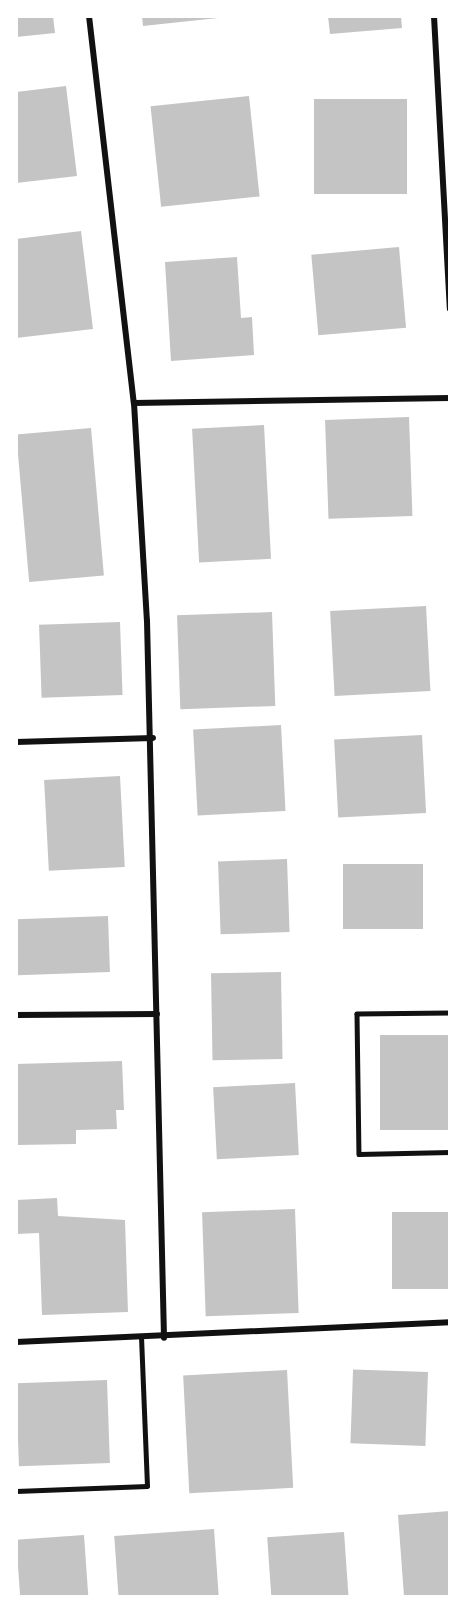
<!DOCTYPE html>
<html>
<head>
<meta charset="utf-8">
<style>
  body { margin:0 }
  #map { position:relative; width:466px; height:1613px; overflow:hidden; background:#fff; font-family:"Source Sans 3",sans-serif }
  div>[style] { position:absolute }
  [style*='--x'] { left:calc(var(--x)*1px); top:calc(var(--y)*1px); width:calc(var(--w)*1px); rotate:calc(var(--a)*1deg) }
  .building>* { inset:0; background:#c4c4c4; transform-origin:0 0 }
  .service>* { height:4.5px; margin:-2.25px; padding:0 2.25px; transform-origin:2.25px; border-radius:2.25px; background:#111 }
  .minor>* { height:6px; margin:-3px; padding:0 3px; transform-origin:3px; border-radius:3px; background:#111 }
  span { translate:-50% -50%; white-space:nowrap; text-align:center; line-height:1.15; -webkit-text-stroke:5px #fff; paint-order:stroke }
  .frame { position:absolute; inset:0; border:18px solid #fff; pointer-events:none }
</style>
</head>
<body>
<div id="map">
  <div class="building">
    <div style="clip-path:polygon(16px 16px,53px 16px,55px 33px,16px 37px)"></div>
    <div style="clip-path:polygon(142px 16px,218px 16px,218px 18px,143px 26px)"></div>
    <div style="clip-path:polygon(328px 16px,401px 16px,402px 28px,330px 34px)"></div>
    <div style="clip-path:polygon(66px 86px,77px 176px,16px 183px,16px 92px)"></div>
    <div style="left:249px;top:96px;width:101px;height:99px;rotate:84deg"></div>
    <div style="left:314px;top:99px;width:93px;height:95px"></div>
    <div style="clip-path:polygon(81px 231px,93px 329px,16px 338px,16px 239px)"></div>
    <div style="left:399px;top:247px;width:81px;height:88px;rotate:85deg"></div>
    <div style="clip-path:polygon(237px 257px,241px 318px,252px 317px,254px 355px,171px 361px,165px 262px)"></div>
    <div style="left:409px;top:417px;width:99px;height:84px;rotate:88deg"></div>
    <div style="left:264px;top:425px;width:134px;height:72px;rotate:87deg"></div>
    <div style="left:91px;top:428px;width:148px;height:75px;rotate:85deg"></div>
    <div style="left:426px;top:606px;width:85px;height:96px;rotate:87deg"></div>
    <div style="left:272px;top:612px;width:94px;height:95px;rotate:88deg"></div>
    <div style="left:120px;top:622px;width:73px;height:81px;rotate:88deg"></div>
    <div style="left:281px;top:725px;width:86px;height:88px;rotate:87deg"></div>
    <div style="left:422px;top:735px;width:78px;height:88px;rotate:87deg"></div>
    <div style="left:120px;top:776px;width:91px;height:76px;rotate:87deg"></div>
    <div style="left:287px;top:859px;width:73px;height:69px;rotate:88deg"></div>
    <div style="left:423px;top:864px;width:65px;height:80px;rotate:90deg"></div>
    <div style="left:108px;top:916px;width:56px;height:92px;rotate:88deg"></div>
    <div style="left:281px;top:972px;width:87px;height:70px;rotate:89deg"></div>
    <div style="left:450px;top:1035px;width:95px;height:70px;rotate:90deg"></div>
    <div style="clip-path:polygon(122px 1061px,124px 1110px,116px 1110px,117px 1129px,76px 1130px,76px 1144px,17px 1145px,16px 1064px)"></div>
    <div style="left:295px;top:1083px;width:72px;height:82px;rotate:87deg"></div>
    <div style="clip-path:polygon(57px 1198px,58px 1216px,125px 1220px,128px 1312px,42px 1315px,39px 1233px,16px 1234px,16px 1200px)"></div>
    <div style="left:295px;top:1209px;width:104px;height:93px;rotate:88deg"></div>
    <div style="left:450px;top:1212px;width:77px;height:58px;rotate:90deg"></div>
    <div style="left:287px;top:1370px;width:118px;height:104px;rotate:87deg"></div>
    <div style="left:428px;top:1372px;width:74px;height:75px;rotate:92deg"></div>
    <div style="left:107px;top:1380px;width:83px;height:91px;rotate:88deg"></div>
    <div style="clip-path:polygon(450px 1511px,450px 1596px,404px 1596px,398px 1515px)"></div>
    <div style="left:214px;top:1529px;width:67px;height:100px;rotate:86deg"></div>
    <div style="left:344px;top:1532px;width:64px;height:77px;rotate:86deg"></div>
    <div style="left:84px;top:1535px;width:61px;height:68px;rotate:86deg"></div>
  </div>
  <div class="service">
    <div style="--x:450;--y:1013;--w:93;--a:179.4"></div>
    <div style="--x:357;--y:1014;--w:140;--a:89.2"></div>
    <div style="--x:359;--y:1154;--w:91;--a:-1.3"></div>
    <div style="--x:16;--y:1491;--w:131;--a:-2.2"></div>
    <div style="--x:147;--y:1486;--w:148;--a:-92.3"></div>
  </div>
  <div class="minor">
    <div style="--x:89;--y:16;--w:390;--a:83.4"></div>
    <div style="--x:134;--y:403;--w:218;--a:86.6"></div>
    <div style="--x:147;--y:621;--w:717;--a:88.64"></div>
    <div style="--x:434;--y:16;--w:293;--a:86.9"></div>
    <div style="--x:134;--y:403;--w:316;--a:-0.9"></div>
    <div style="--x:16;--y:742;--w:137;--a:-1.7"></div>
    <div style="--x:16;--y:1015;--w:141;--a:-0.4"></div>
    <div style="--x:16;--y:1342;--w:434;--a:-2.6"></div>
  </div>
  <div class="frame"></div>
</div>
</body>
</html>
